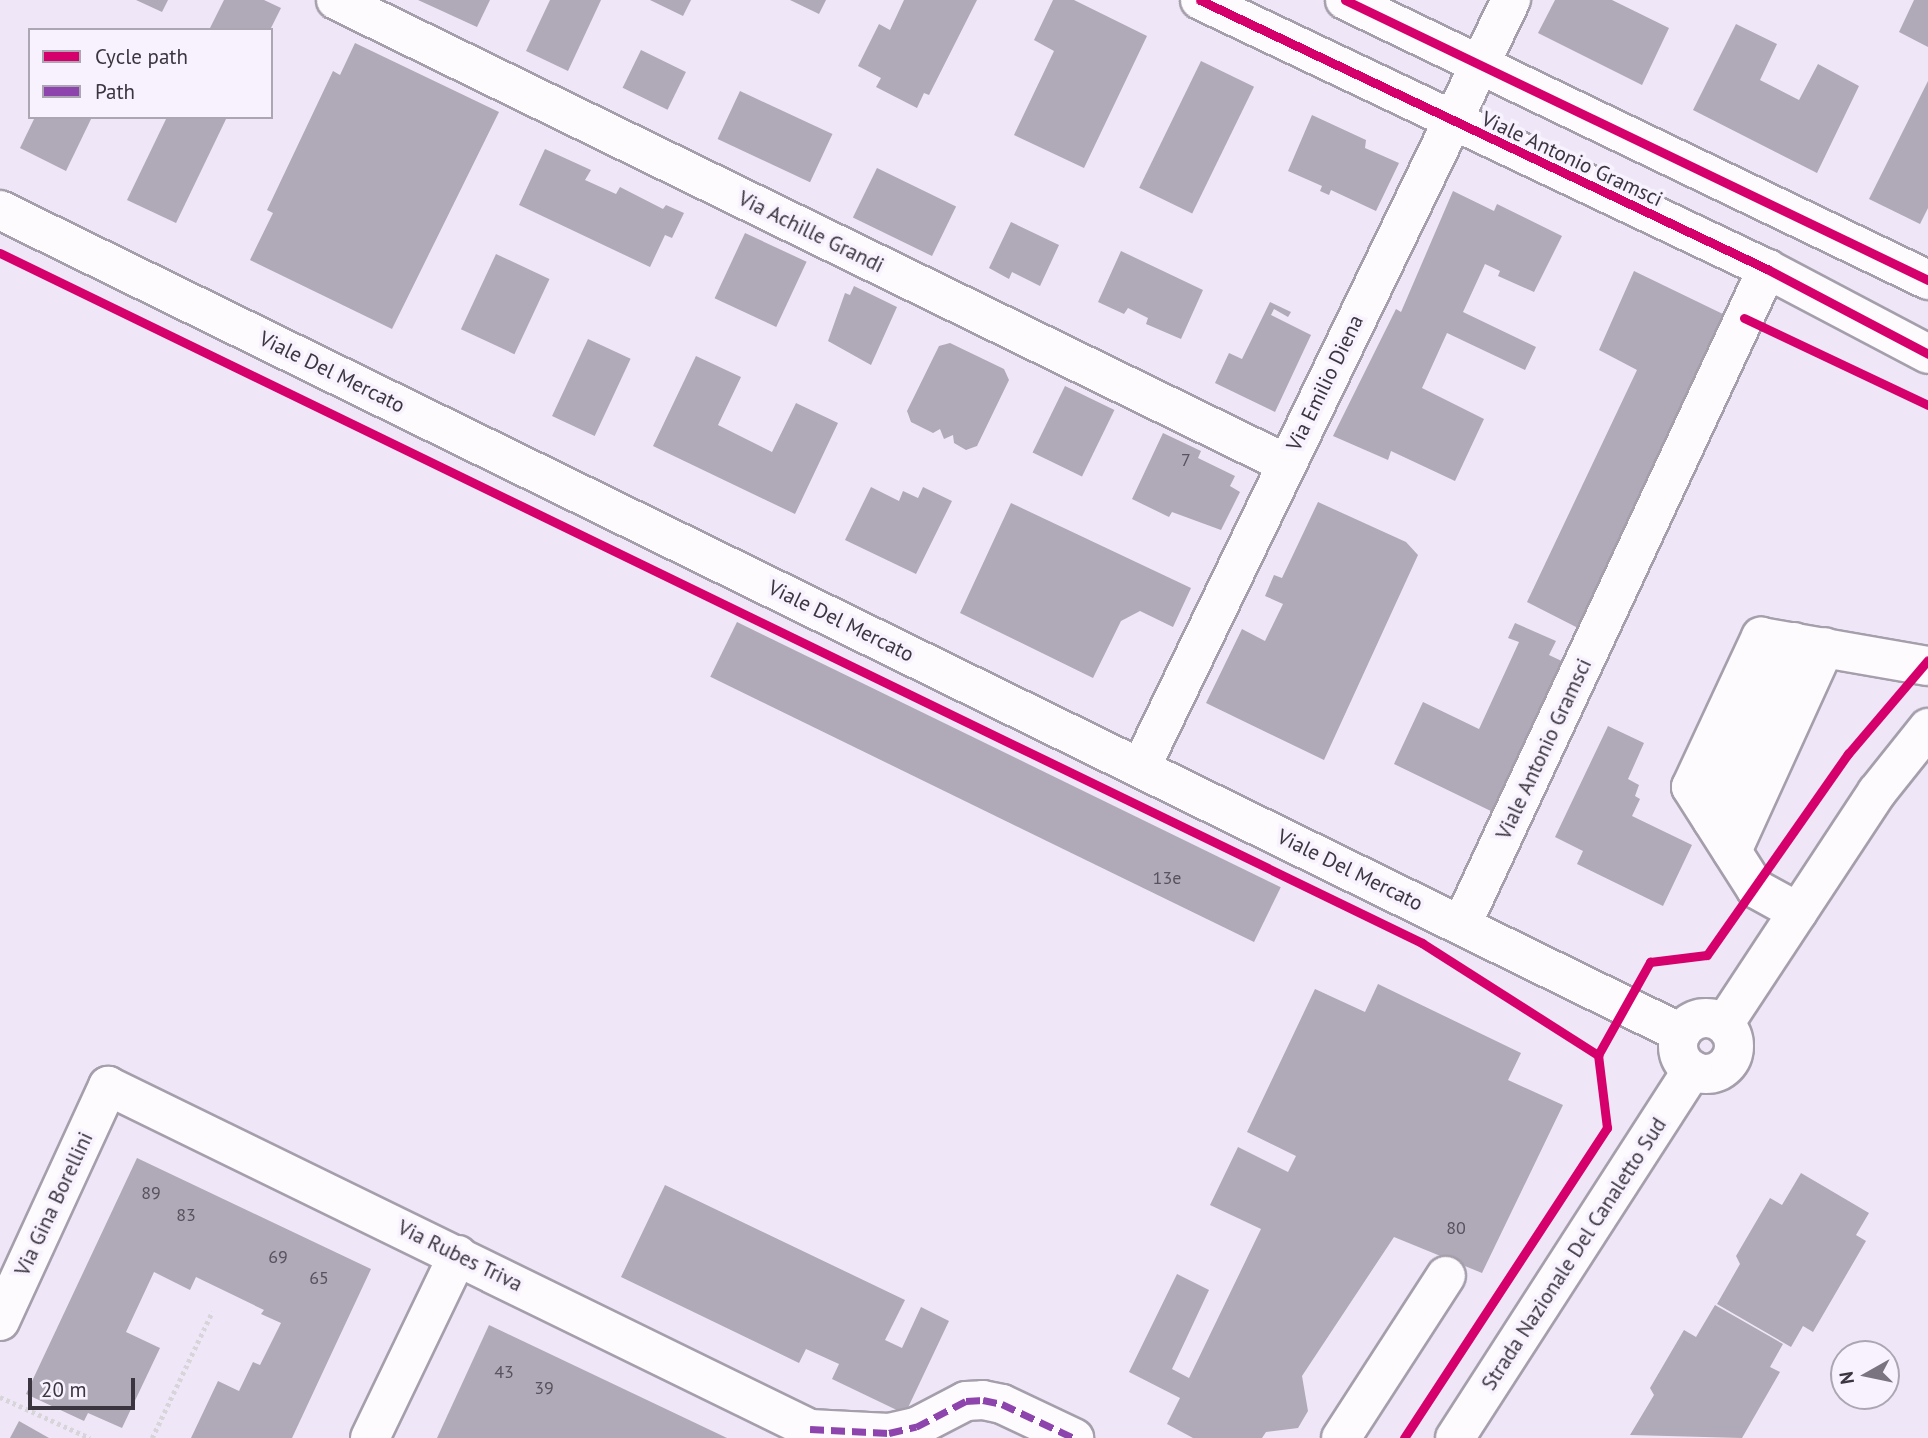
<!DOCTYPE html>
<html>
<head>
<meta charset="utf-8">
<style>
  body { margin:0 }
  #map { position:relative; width:1928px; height:1438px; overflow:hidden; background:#efe7f7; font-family:"PT Sans",sans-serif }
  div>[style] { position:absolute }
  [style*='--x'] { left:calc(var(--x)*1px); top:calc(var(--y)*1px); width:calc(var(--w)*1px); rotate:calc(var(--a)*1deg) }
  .building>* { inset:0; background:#b0a9b7; transform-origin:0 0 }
  .path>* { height:4.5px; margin-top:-2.25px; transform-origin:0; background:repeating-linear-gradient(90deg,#d7d5d9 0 3.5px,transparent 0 7px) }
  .roads { filter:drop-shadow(2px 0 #a59eab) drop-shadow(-2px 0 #a59eab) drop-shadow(0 2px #a59eab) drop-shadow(0 -2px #a59eab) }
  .minor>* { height:38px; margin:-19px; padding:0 19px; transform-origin:19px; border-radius:19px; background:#fdfbfe }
  .major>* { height:38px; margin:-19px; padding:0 19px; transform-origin:19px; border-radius:19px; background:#fdfbfe }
  .major>.ring { margin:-19px; padding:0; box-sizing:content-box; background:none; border:38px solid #fdfbfe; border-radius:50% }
  .quiet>* { height:7px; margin-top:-3.5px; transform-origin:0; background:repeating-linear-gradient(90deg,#8e44ad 0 14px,transparent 0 21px) }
  .cycleway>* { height:9px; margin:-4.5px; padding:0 4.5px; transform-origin:4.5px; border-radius:4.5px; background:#d6006c }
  span { translate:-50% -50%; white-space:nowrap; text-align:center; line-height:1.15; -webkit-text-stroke:7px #f8f2fe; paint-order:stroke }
  .number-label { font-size:18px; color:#58525e }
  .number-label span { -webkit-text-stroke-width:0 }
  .street-label { font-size:21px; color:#3b3540 }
  .legend { position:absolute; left:28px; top:28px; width:245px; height:91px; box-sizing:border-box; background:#f8f2fe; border:2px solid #aca6b2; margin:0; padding:9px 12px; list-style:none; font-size:21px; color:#3b3540 }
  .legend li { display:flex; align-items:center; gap:14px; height:35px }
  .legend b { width:35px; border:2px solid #aca6b2 }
  .north { position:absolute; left:1830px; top:1340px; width:70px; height:70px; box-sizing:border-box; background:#f8f2fe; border:2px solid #aca6b2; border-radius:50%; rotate:261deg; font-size:19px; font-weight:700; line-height:28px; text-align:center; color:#3b3540 }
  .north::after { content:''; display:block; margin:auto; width:24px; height:32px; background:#7a7380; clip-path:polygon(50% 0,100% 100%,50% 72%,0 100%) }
  .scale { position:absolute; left:28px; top:1378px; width:107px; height:32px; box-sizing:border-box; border:4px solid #3b3540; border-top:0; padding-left:9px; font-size:21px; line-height:24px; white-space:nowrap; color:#3b3540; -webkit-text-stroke:5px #f8f2fe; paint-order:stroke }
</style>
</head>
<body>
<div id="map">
  <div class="building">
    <div style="clip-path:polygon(136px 0,168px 0,162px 12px)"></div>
    <div style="clip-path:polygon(224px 0,264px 0,281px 8px,270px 30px,209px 30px)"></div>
    <div style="clip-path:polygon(418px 0,490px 0,477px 27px)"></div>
    <div style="clip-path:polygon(601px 0,568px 71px,526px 51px,550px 0)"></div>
    <div style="clip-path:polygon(650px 0,691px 0,683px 16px)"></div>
    <div style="clip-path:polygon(790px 0,826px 0,819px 14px)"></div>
    <div style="clip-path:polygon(904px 0,977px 0,929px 95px,924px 93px,917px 108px,876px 87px,881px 78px,858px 66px,879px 24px,890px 30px)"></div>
    <div style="clip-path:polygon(1053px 0,1074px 0,1147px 36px,1084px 168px,1014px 135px,1054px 51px,1034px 40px)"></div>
    <div style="clip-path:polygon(1555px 0,1612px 0,1669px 28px,1642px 85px,1538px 33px)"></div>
    <div style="clip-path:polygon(1914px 0,1928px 0,1928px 47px,1899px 32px)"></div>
    <div style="clip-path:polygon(1736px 24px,1777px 44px,1760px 80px,1799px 100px,1818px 64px,1859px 86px,1817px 173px,1693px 110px)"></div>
    <div style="clip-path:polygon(355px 43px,499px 112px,392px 329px,250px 260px,273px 213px,267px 210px,333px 71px,340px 75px)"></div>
    <div style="left:641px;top:50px;width:50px;height:42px;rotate:26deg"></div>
    <div style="left:1201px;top:61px;width:59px;height:141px;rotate:26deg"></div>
    <div style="clip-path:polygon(1928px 81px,1928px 208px,1920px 224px,1869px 199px)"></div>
    <div style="left:740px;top:91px;width:102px;height:53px;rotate:25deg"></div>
    <div style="clip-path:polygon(1312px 115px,1366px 140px,1365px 148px,1399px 163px,1376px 211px,1331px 190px,1329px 195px,1320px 191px,1322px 186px,1288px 171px)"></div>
    <div style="clip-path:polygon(35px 117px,92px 117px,66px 171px,20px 148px)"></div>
    <div style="clip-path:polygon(167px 117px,227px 117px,176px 223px,127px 200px)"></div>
    <div style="clip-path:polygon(545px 149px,591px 170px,585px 180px,616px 194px,620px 187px,663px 209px,666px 205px,684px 213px,672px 238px,665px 235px,650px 267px,519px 205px)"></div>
    <div style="left:877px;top:168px;width:88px;height:55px;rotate:26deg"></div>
    <div style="clip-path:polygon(1453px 191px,1494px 211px,1497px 204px,1562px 236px,1534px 292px,1498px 276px,1500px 271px,1485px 264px,1463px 312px,1536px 347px,1525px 370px,1447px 333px,1422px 388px,1484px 419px,1455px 481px,1391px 451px,1388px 460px,1333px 436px,1396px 309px,1401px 312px)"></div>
    <div style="clip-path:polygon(1011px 222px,1059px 245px,1040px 286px,1012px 272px,1009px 279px,989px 268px)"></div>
    <div style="left:745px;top:233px;width:68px;height:72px;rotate:25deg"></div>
    <div style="clip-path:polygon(1121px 251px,1203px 290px,1181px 339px,1146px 324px,1148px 318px,1128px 308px,1124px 314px,1098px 302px)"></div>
    <div style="left:496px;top:254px;width:59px;height:83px;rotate:25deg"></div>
    <div style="clip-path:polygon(1634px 271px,1727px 316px,1580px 629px,1527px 602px,1637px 370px,1599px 350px)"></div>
    <div style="clip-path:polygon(854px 286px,897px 307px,871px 365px,828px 341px,845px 293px,850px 295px)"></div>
    <div style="clip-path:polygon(1270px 302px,1291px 312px,1288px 317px,1274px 309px,1271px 315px,1311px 335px,1275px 412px,1215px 383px,1229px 353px,1242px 359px)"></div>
    <div style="left:588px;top:339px;width:47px;height:85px;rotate:25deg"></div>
    <div style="clip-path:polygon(950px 343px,1004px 369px,1009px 380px,977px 446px,966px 450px,954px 443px,953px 435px,944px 439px,940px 429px,933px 433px,911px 422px,907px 411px,939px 346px)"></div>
    <div style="clip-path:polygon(696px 356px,741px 377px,718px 425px,772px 452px,796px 403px,838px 423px,795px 514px,653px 446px)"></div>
    <div style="left:1065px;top:386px;width:55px;height:74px;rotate:26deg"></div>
    <div style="clip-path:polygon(1163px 433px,1201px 451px,1198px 458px,1235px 476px,1230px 486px,1240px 492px,1221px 530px,1172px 512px,1169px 517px,1132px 499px)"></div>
    <div style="clip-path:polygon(871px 487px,899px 501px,903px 491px,918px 498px,923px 487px,952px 501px,916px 574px,845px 540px)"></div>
    <div style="clip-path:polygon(1318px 502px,1406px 542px,1418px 555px,1324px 760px,1206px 703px,1242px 629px,1265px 641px,1283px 604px,1265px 596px,1274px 575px,1282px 578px)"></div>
    <div style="clip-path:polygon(1011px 503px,1191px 588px,1173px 627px,1140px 611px,1121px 621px,1093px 678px,960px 613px)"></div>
    <div style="left:737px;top:622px;width:605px;height:61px;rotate:26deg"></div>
    <div style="clip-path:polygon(1515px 623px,1556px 641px,1549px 655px,1568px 664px,1497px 814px,1394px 764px,1423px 702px,1479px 729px,1519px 642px,1508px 638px)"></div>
    <div style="clip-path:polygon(1608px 726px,1644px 743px,1628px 779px,1639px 785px,1635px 796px,1640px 799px,1632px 816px,1692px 845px,1663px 906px,1577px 864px,1583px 851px,1555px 837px)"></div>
    <div style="clip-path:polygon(1378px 984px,1521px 1053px,1508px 1080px,1563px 1105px,1482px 1273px,1394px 1237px,1302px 1376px,1308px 1411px,1298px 1428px,1266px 1432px,1262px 1438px,1193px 1438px,1167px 1424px,1180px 1398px,1129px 1372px,1177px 1274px,1209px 1290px,1172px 1369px,1189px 1378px,1261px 1229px,1210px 1205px,1238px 1147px,1288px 1172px,1296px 1156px,1247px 1132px,1315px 989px,1365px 1012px)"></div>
    <div style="clip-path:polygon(137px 1158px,371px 1269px,292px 1438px,191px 1438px,218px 1381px,239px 1391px,253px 1362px,260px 1365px,281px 1323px,261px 1314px,264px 1310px,196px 1277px,190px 1290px,154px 1272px,126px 1332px,160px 1348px,122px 1428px,88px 1413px,84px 1421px,26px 1394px)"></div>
    <div style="clip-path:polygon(1801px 1173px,1869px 1213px,1856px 1235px,1866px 1241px,1813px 1332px,1803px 1326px,1791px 1347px,1717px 1304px,1740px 1264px,1736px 1256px,1770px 1198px,1782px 1205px)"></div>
    <div style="clip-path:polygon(665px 1185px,905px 1300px,885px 1340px,902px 1348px,921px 1307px,949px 1321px,905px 1414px,832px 1379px,839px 1364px,806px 1349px,799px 1363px,621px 1277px)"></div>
    <div style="clip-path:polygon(1715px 1305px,1783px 1344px,1770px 1367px,1780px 1372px,1742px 1438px,1630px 1435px,1654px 1395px,1650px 1388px,1684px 1330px,1696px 1337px)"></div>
    <div style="clip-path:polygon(489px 1325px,727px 1438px,437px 1438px)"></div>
    <div style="clip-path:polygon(19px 1421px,49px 1438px,10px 1438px)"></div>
  </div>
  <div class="path">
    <div style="--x:0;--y:1397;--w:99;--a:24.5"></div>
    <div style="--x:152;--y:1438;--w:140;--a:-64.5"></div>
  </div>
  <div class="roads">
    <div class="minor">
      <div style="--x:336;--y:0;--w:1058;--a:26.01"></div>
      <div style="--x:1200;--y:0;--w:628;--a:25.38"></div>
      <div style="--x:1767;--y:269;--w:182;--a:27.8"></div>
      <div style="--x:1345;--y:0;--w:647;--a:25.65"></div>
      <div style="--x:0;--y:210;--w:1872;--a:26.09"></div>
      <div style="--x:1141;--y:767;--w:852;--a:-64.25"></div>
      <div style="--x:1712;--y:820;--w:196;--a:-65.3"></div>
      <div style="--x:1732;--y:851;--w:224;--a:-65.5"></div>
      <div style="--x:1798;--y:912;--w:48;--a:-151.3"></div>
      <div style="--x:1756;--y:889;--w:121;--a:-122.5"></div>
      <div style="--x:1691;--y:787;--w:166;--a:-65"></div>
      <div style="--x:1761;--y:637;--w:169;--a:9.9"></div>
      <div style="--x:1462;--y:924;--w:723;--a:-65.03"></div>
      <div style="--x:0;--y:1321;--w:259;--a:-65.3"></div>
      <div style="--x:108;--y:1086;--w:781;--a:26.04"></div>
      <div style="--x:810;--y:1429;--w:79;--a:2.9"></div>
      <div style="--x:889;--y:1433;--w:28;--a:-13"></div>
      <div style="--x:916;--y:1427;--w:56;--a:-27.5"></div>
      <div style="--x:966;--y:1401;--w:17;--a:-3"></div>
      <div style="--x:983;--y:1400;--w:19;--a:12"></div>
      <div style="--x:1002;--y:1404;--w:80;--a:25.3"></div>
      <div style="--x:370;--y:1438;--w:203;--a:-64.3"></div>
      <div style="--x:1341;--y:1438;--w:193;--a:-57.1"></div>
    </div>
    <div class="major">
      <div class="ring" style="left:1678px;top:1018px;width:18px;height:18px"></div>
      <div style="--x:1724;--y:1024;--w:278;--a:-56.6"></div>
      <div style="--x:1877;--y:792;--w:82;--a:-51.4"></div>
      <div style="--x:1455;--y:1438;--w:438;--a:-57.2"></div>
    </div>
  </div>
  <div class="quiet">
    <div style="--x:810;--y:1429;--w:79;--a:2.9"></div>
    <div style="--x:889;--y:1433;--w:28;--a:-13"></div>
    <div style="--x:916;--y:1427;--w:56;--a:-27.5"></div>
    <div style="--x:966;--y:1401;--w:17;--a:-3"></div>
    <div style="--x:983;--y:1400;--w:19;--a:12"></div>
    <div style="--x:1002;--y:1404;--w:80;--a:25.3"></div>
  </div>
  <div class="cycleway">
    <div style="--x:1200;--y:0;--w:628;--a:25.38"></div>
    <div style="--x:1767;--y:269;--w:182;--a:27.8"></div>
    <div style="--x:1345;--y:0;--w:647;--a:25.65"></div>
    <div style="--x:0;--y:253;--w:1581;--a:25.88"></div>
    <div style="--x:1422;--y:943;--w:209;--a:32.5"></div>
    <div style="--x:1744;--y:318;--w:204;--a:25.3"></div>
    <div style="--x:1404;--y:1438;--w:371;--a:-56.8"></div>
    <div style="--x:1607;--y:1128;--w:74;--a:-97"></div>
    <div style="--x:1598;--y:1055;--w:107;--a:-60.8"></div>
    <div style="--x:1650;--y:962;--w:57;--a:-7"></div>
    <div style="--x:1707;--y:955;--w:246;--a:-55"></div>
    <div style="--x:1848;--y:754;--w:123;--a:-49.6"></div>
  </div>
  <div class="number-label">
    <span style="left:1186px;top:460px">7</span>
    <span style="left:1167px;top:878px">13e</span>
    <span style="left:151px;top:1193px">89</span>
    <span style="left:186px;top:1215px">83</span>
    <span style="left:1456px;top:1228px">80</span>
    <span style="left:278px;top:1257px">69</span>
    <span style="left:319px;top:1278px">65</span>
    <span style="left:504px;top:1372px">43</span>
    <span style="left:544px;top:1388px">39</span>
  </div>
  <div class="street-label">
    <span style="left:1572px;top:159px;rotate:25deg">Viale Antonio Gramsci</span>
    <span style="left:811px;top:232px;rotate:26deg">Via Achille Grandi</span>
    <span style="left:332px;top:372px;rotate:26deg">Viale Del Mercato</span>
    <span style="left:1325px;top:383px;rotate:-64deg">Via Emilio Diena</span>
    <span style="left:841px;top:621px;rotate:26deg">Viale Del Mercato</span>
    <span style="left:1544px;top:749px;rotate:-65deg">Viale Antonio Gramsci</span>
    <span style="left:1350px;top:870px;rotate:26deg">Viale Del Mercato</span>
    <span style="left:54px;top:1204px;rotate:-65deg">Via Gina Borellini</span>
    <span style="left:1574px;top:1254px;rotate:-57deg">Strada Nazionale Del Canaletto Sud</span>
    <span style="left:460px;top:1256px;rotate:26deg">Via Rubes Triva</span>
  </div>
  <ul class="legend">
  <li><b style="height:9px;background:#d6006c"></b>Cycle path</li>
  <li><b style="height:9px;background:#8e44ad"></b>Path</li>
  </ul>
  <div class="north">N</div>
  <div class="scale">20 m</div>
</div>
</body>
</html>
